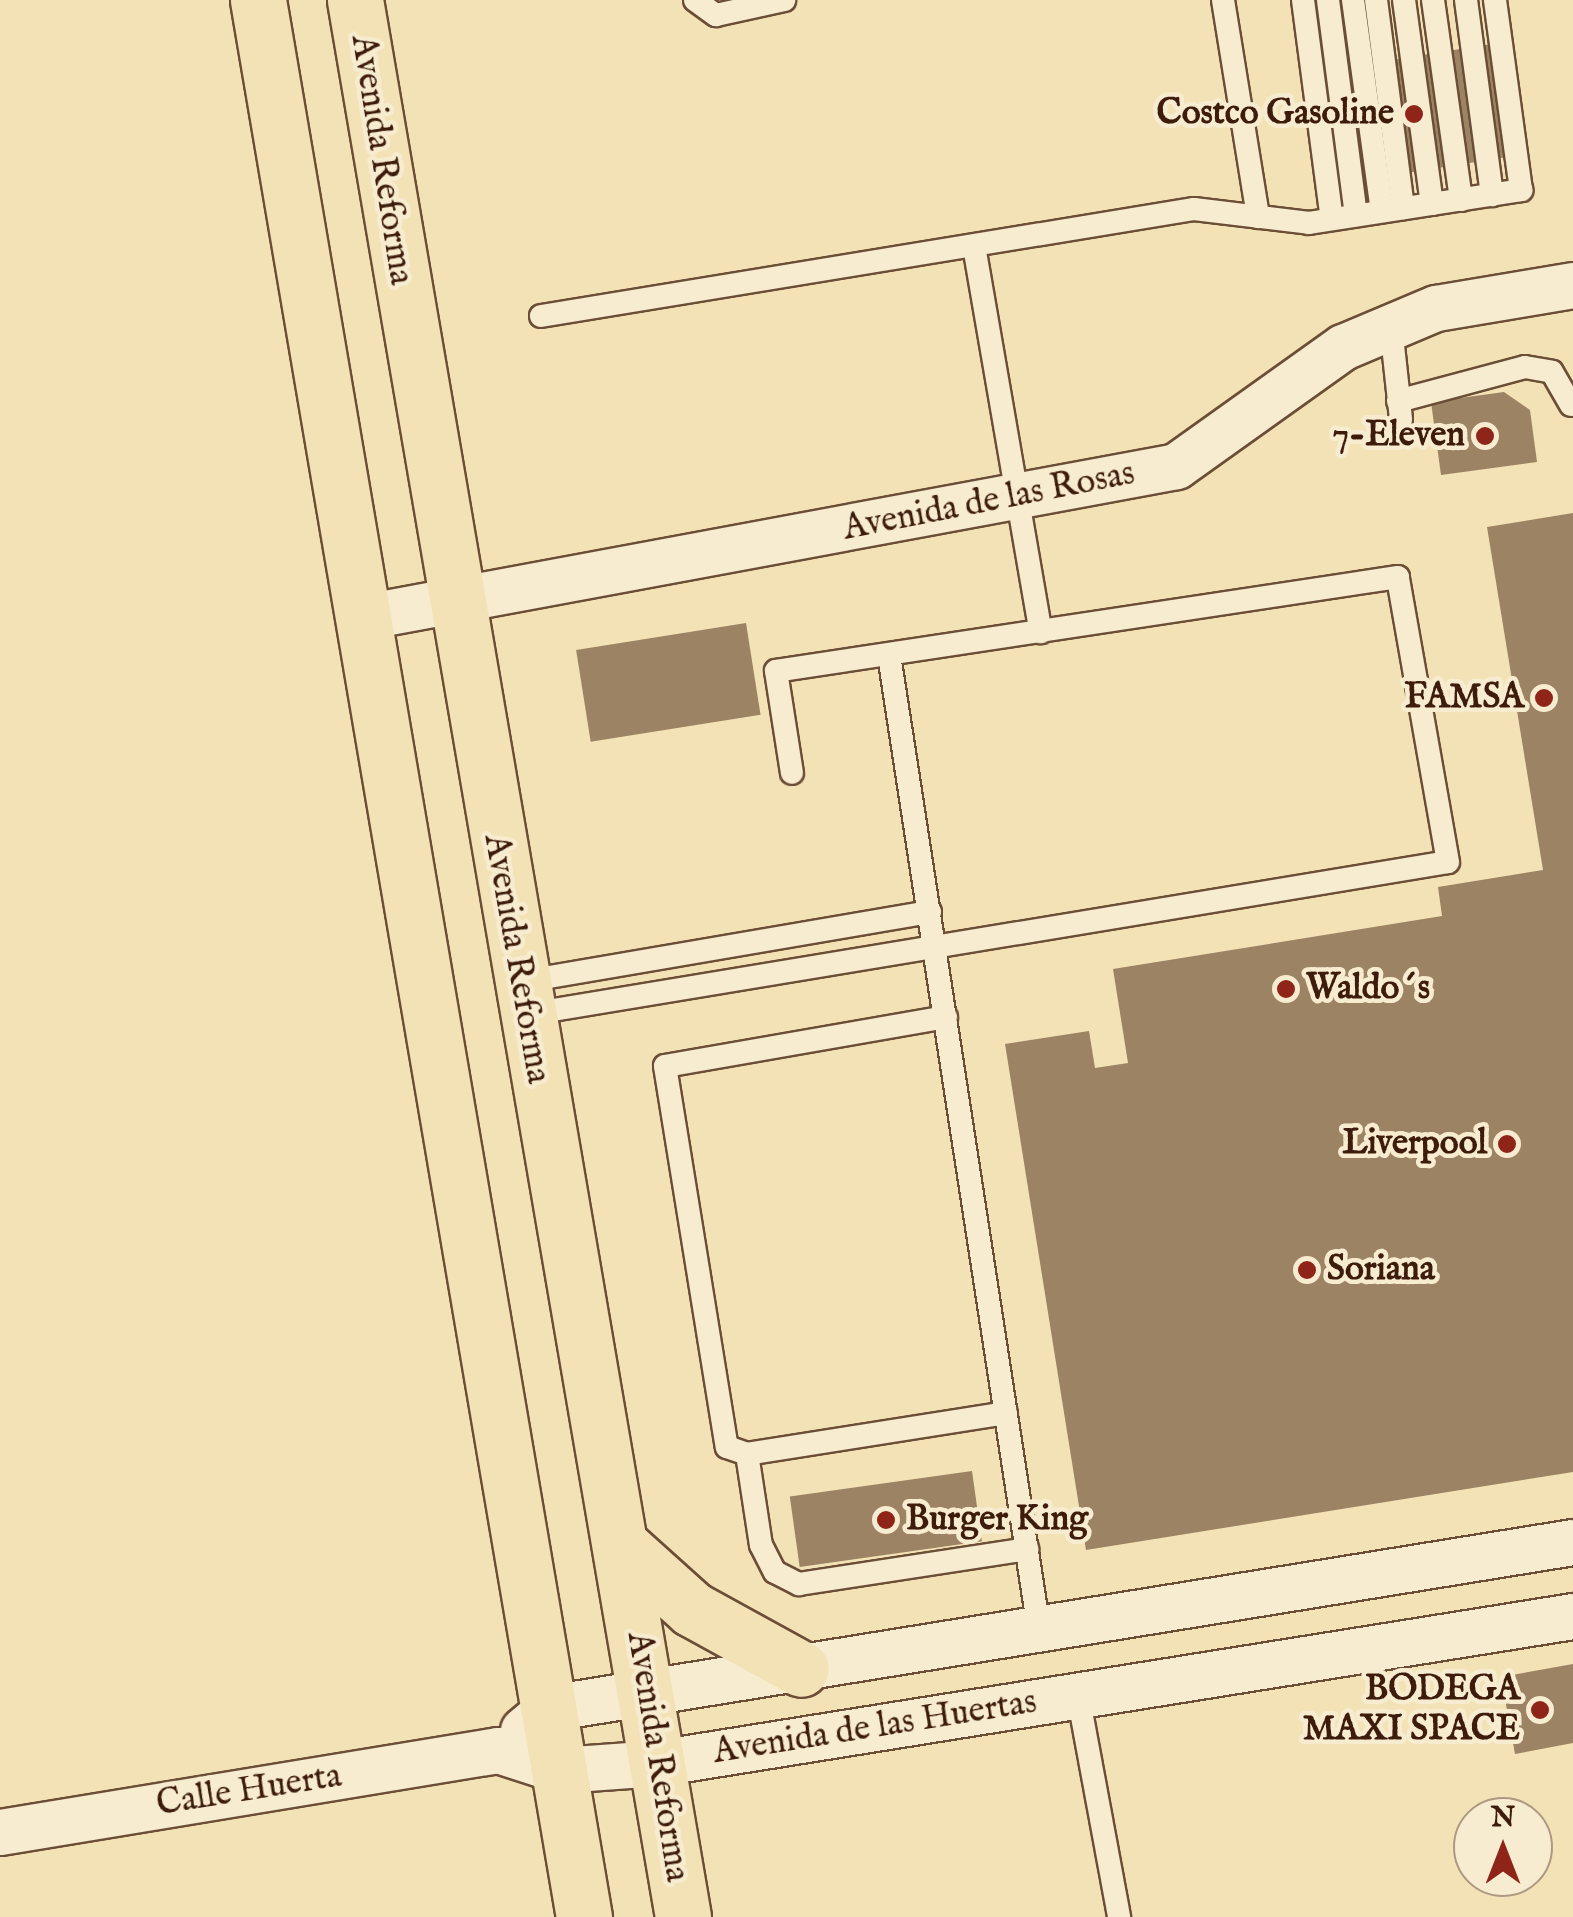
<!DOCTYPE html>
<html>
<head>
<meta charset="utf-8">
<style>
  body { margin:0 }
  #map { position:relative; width:1573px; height:1917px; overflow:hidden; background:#f3e2b6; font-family:"IM FELL English",serif }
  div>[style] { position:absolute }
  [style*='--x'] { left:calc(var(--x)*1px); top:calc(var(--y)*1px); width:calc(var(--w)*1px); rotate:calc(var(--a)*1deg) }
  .building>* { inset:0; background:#9c8364; transform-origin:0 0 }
  .roads { filter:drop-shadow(2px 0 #6a4e36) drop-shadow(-2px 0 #6a4e36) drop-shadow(0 2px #6a4e36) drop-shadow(0 -2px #6a4e36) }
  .service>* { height:22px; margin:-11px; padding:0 11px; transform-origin:11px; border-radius:11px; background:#f7ecd0 }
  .minor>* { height:45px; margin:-22.5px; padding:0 22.5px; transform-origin:22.5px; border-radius:22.5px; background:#f7ecd0 }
  .trunk>* { height:55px; margin:-27.5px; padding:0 27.5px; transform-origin:27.5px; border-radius:27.5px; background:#f3e2b6 }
  .dots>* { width:28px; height:28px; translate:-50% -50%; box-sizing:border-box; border:5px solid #f7ecd0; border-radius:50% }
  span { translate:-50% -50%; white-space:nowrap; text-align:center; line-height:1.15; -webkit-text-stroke:9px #f7ecd0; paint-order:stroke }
  .poi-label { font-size:35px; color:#3d1c0c; font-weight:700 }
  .right { translate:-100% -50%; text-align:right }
  .left { translate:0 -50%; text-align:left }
  .street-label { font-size:35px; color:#3d1c0c }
  .north { position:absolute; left:1453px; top:1797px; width:100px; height:100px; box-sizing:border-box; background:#f7ecd0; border:2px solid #ad9982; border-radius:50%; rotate:0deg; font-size:28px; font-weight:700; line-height:40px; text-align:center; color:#3d1c0c }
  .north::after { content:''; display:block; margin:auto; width:35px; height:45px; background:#8f2418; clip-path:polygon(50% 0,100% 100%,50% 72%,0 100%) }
</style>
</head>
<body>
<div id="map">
  <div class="building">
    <div style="left:1511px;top:41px;width:114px;height:213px;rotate:81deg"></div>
    <div style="clip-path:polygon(1504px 392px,1530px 410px,1537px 462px,1441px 475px,1431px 402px)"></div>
    <div style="clip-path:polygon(1573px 513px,1573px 1472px,1086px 1550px,1005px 1044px,1089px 1031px,1095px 1068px,1128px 1063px,1113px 969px,1442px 916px,1438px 887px,1543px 870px,1487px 527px)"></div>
    <div style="left:746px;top:623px;width:93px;height:172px;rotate:81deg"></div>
    <div style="left:972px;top:1471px;width:71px;height:184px;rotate:82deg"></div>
    <div style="clip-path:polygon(1573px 1664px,1573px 1743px,1515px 1754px,1501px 1677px)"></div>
  </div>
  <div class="roads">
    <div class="service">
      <div style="--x:695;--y:0;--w:26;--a:36"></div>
      <div style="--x:716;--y:15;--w:70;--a:-12.4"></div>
      <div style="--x:1223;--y:0;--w:220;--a:80.8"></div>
      <div style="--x:1303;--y:0;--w:221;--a:82.5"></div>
      <div style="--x:1328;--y:0;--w:217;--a:82.6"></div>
      <div style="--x:1353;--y:0;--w:213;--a:82.2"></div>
      <div style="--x:1376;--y:0;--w:210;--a:82.6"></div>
      <div style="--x:1404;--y:0;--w:206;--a:82.2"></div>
      <div style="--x:1433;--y:0;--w:202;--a:82"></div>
      <div style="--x:1466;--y:0;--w:197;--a:82.4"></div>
      <div style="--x:974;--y:246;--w:392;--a:80.2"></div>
      <div style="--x:541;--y:316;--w:662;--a:-9.31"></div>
      <div style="--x:1194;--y:209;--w:116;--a:6.9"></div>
      <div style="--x:1309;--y:223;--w:215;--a:-8.8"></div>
      <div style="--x:1521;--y:190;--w:192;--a:-97.8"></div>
      <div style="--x:1391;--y:327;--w:93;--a:83.8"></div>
      <div style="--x:1398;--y:401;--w:131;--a:-15"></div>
      <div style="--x:1525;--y:367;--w:27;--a:10"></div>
      <div style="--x:1552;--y:372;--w:38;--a:60"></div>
      <div style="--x:889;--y:655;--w:986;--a:81.25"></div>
      <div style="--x:520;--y:982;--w:416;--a:-9.7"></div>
      <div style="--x:529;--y:1014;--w:931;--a:-9.39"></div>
      <div style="--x:1448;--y:862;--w:289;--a:-100"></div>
      <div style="--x:1398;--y:577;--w:629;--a:171.41"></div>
      <div style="--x:776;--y:671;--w:103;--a:81.1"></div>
      <div style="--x:946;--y:1017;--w:285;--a:170.1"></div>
      <div style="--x:665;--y:1066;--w:386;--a:80.8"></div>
      <div style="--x:727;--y:1447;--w:21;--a:19"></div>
      <div style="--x:747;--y:1454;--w:262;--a:-9"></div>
      <div style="--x:747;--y:1454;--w:92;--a:81.3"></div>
      <div style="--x:761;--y:1545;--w:30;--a:63"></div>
      <div style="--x:775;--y:1572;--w:27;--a:27"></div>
      <div style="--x:799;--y:1584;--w:231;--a:-8.7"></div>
      <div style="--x:1078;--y:1695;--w:226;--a:79.5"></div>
    </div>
    <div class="minor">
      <div style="--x:363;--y:617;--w:827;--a:-10.52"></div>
      <div style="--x:1176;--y:466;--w:205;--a:-35.5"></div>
      <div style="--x:1343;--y:347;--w:101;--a:-22.8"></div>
      <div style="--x:1436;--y:308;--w:139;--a:-9.5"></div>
      <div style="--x:523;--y:1730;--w:34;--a:-40"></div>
      <div style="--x:549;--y:1708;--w:1037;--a:-9.21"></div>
      <div style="--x:0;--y:1832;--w:505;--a:-9.35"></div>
      <div style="--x:498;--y:1750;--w:65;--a:17.9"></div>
      <div style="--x:560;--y:1770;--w:97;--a:-4.1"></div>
      <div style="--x:657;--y:1763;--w:928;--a:-9.12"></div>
    </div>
    <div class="trunk">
      <div style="--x:258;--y:0;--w:1945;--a:80.35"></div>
      <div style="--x:355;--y:0;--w:1945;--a:80.29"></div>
      <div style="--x:623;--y:1547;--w:93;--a:41.9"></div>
      <div style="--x:692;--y:1609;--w:124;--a:28.8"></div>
    </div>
  </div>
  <div class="dots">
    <div style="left:1414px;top:114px;background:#8f2418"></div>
    <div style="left:1485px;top:436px;background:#8f2418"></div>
    <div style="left:1544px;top:698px;background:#8f2418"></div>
    <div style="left:1286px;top:989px;background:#8f2418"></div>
    <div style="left:1507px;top:1144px;background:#8f2418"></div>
    <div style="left:1307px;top:1270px;background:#8f2418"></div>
    <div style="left:886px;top:1520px;background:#8f2418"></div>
    <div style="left:1540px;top:1710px;background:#8f2418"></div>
  </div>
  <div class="poi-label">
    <span class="right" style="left:1394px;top:114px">Costco Gasoline</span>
    <span class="right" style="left:1465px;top:436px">7-Eleven</span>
    <span class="right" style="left:1524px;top:698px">FAMSA</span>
    <span class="left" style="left:1306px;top:989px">Waldo´s</span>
    <span class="right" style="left:1487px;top:1144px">Liverpool</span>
    <span class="left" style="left:1327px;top:1270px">Soriana</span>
    <span class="left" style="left:906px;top:1520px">Burger King</span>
    <span class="right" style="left:1520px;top:1710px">BODEGA<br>MAXI SPACE</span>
  </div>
  <div class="street-label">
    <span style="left:381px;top:160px;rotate:81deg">Avenida Reforma</span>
    <span style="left:989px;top:502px;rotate:-11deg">Avenida de las Rosas</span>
    <span style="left:516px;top:959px;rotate:80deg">Avenida Reforma</span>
    <span style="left:875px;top:1728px;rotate:-9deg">Avenida de las Huertas</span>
    <span style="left:657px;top:1757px;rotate:81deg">Avenida Reforma</span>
    <span style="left:249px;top:1791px;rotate:-9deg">Calle Huerta</span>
  </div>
  <div class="north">N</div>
</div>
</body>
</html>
